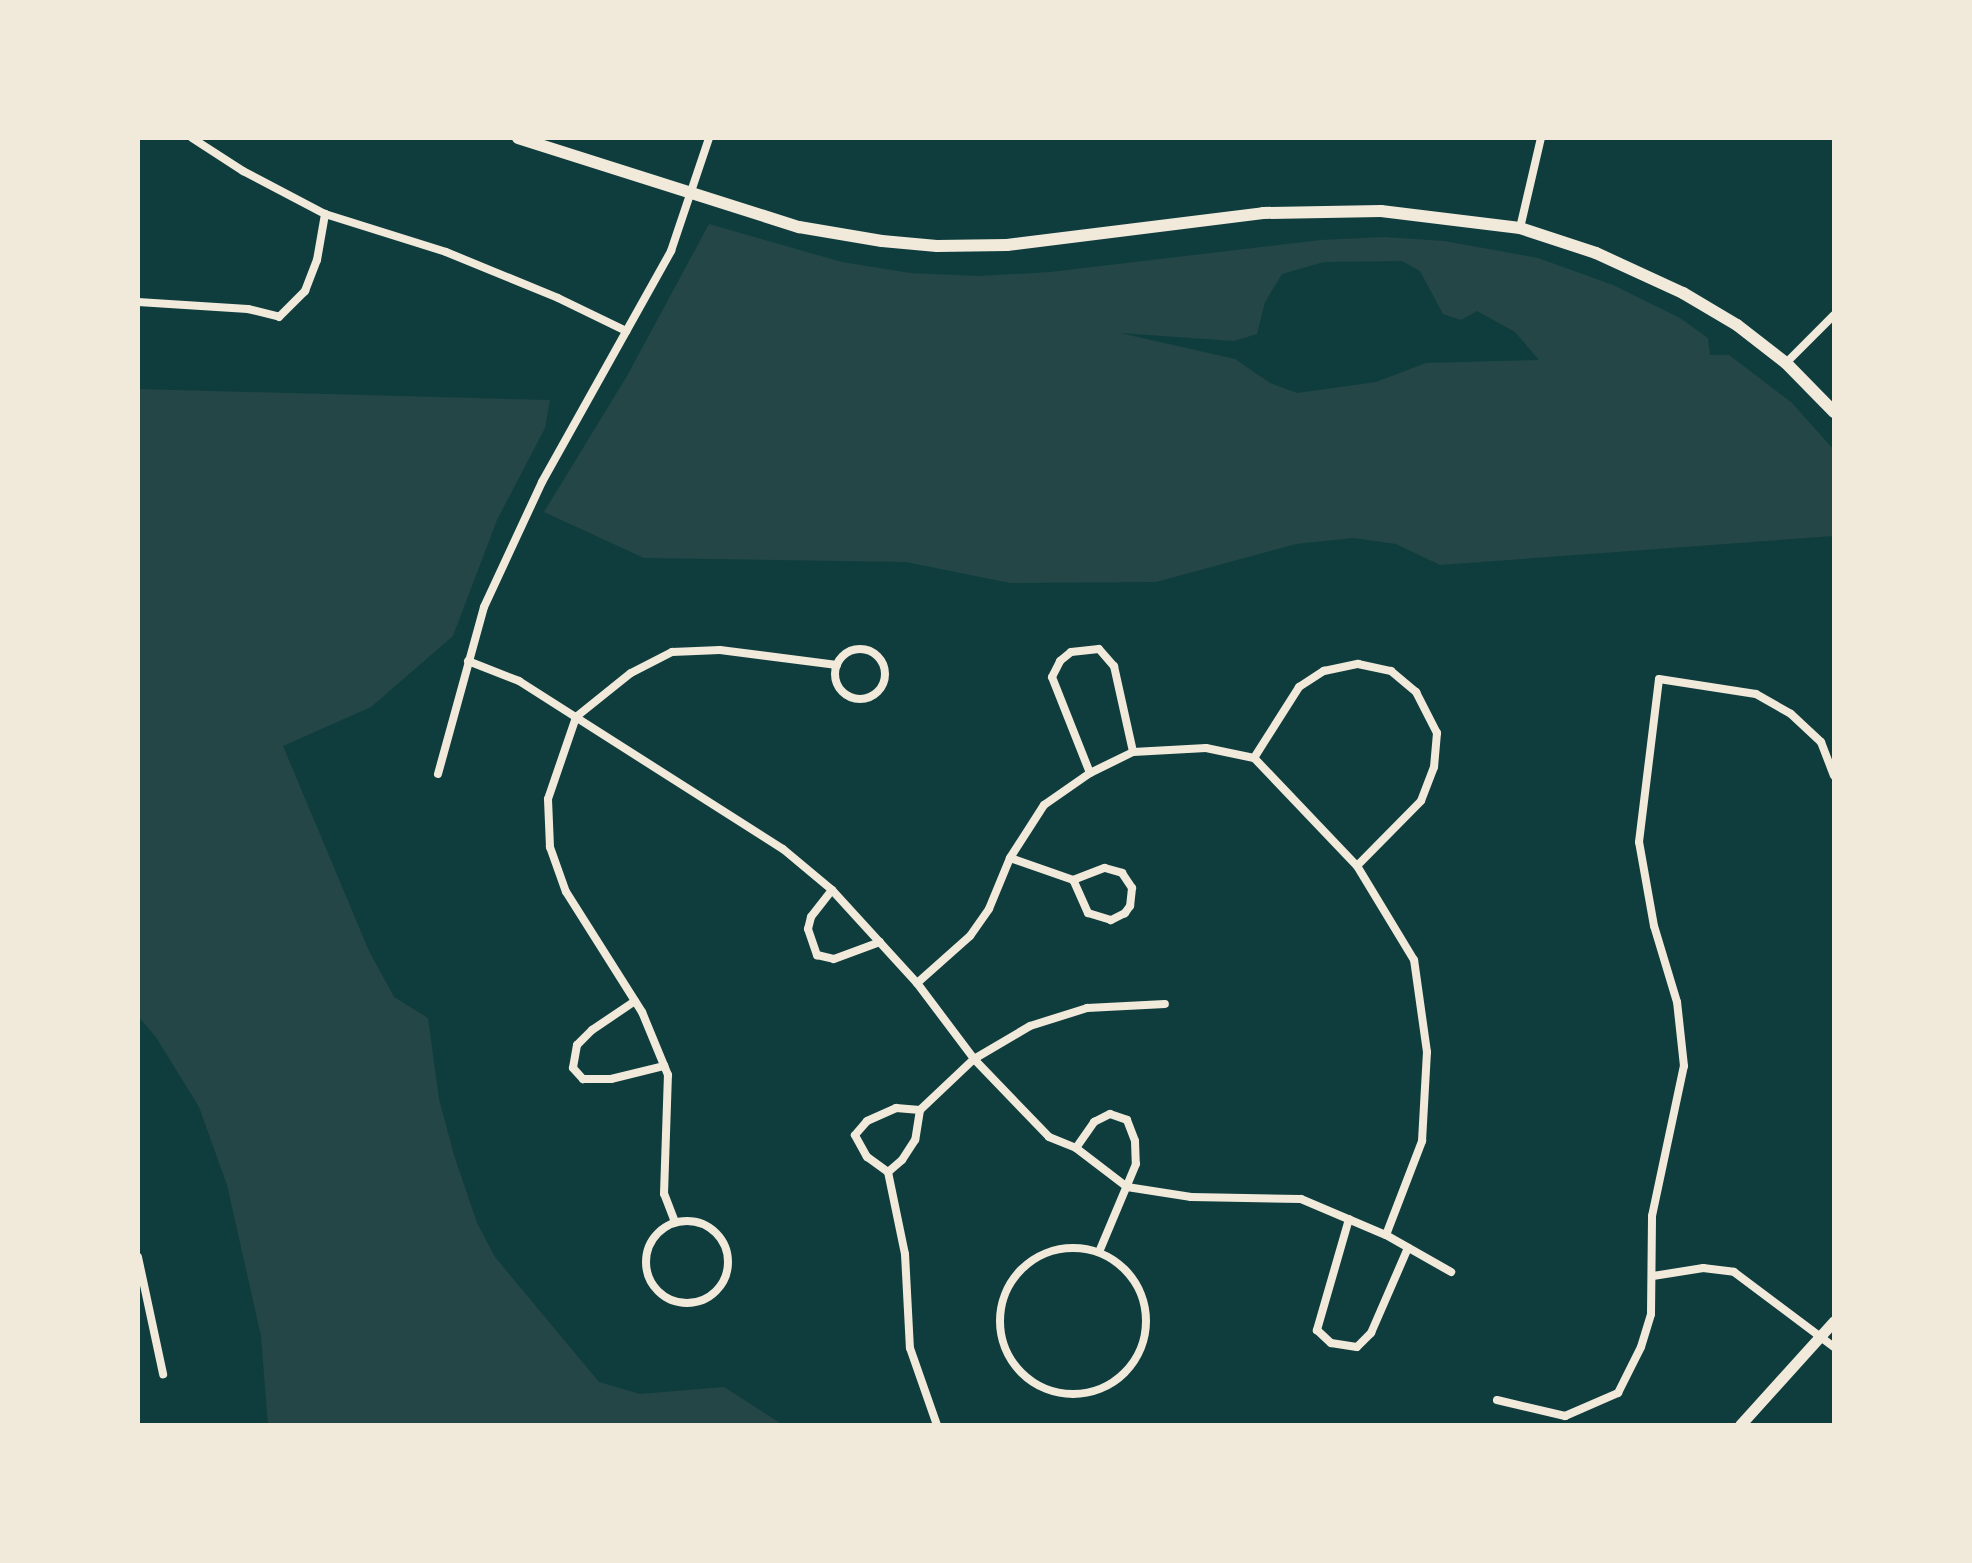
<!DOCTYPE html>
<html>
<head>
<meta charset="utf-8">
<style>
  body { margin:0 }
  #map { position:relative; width:1972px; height:1563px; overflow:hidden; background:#0f3d3e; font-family:"Fira Sans Condensed",sans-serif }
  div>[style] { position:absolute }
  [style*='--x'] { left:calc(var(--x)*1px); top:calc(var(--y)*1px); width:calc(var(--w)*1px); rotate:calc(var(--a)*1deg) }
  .green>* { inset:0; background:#244646 }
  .minor>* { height:8px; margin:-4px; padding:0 4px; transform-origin:4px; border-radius:4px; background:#f1e9da }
  .minor>.ring { margin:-4px; padding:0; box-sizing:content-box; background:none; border:8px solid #f1e9da; border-radius:50% }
  .tertiary>* { height:11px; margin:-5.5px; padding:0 5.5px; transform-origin:5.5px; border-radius:5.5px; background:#f1e9da }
  .secondary>* { height:12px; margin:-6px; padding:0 6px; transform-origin:6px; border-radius:6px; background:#f1e9da }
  span { translate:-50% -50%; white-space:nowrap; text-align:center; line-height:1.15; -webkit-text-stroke:6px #f1e9da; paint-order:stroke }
  .frame { position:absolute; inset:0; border:140px solid #f1e9da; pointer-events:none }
</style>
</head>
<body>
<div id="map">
  <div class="green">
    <div style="clip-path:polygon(evenodd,709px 224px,842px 262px,910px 273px,979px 276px,1050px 272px,1321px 240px,1385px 237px,1444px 241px,1538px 258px,1613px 285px,1680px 318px,1708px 338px,1710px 355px,1729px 355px,1792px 403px,1834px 450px,1834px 536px,1440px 565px,1396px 544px,1353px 538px,1296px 544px,1156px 582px,1010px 583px,906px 562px,644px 558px,544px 512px,627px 376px,709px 224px,1402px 261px,1420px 271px,1443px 314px,1461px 320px,1477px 311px,1515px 332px,1539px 360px,1426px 363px,1376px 382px,1297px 393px,1270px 383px,1235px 359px,1120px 333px,1234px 341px,1257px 334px,1265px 302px,1282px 274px,1324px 262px,1402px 261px)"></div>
    <div style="clip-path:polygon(138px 389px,550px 400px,545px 428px,497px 520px,453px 636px,371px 707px,283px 746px,369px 951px,394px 997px,428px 1018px,439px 1099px,454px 1155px,477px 1223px,495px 1257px,599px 1382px,640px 1394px,724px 1387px,783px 1425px,268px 1425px,261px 1336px,227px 1185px,199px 1107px,156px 1037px,138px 1016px)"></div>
  </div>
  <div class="minor">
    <div style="--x:192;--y:138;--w:61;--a:32.9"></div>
    <div style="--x:243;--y:171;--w:93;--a:27.7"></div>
    <div style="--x:325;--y:214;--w:127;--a:17.4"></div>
    <div style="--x:446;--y:252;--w:121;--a:22.3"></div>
    <div style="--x:558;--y:298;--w:76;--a:25.9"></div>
    <div style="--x:1520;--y:228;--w:92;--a:-76.9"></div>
    <div style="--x:138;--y:302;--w:110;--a:3.6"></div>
    <div style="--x:248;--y:309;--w:32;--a:14"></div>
    <div style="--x:279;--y:317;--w:37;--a:-45"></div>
    <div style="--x:305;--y:291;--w:33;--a:-69"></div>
    <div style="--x:317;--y:260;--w:47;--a:-80.1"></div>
    <div style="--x:1786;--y:363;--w:68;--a:-45"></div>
    <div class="ring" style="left:835px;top:649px;width:42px;height:42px"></div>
    <div style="--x:468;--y:661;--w:55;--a:21.4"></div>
    <div style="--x:519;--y:681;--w:313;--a:32.5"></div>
    <div style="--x:783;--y:849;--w:64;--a:39.9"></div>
    <div style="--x:832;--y:890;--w:126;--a:47.6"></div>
    <div style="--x:1254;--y:758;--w:84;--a:-57.6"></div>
    <div style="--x:1299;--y:687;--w:30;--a:-33"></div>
    <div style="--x:1324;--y:671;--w:35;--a:-12"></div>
    <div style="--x:1358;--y:664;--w:34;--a:12"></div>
    <div style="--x:1391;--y:671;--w:33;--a:40"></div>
    <div style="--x:1416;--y:692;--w:46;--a:62.9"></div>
    <div style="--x:1437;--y:733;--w:34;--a:95"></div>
    <div style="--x:1434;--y:767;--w:36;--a:111"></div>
    <div style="--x:1421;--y:801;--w:91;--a:134.6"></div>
    <div style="--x:1090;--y:773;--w:103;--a:-111.6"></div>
    <div style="--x:1052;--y:677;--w:18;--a:-63"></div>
    <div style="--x:1060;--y:661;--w:14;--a:-39"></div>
    <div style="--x:1071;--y:652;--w:28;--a:-6"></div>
    <div style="--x:1099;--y:649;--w:23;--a:49"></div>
    <div style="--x:1114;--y:666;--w:88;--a:77.5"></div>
    <div style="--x:438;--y:774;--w:173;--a:-74.6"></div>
    <div style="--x:484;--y:607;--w:138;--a:-65.1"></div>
    <div style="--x:542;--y:482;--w:265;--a:-60.8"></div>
    <div style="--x:671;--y:251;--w:119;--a:-71.4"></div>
    <div style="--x:1010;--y:858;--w:67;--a:19.2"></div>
    <div style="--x:1105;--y:868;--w:18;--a:16"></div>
    <div style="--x:1122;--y:873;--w:18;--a:56"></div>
    <div style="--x:1132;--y:888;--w:18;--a:96"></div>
    <div style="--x:1130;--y:906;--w:9;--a:126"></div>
    <div style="--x:1125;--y:913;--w:16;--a:153"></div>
    <div style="--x:1111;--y:920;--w:24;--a:-163"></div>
    <div style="--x:1088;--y:913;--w:36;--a:-114"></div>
    <div style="--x:1073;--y:880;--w:34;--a:-21"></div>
    <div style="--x:832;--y:890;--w:34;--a:128"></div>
    <div style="--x:811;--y:917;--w:12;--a:104"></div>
    <div style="--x:808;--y:929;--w:28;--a:71"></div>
    <div style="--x:817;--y:955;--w:17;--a:13"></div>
    <div style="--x:834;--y:959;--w:49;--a:-20.3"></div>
    <div style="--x:635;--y:1001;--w:52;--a:146"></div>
    <div style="--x:592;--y:1030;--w:21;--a:135"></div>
    <div style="--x:577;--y:1045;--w:23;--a:100"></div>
    <div style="--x:573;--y:1068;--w:15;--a:48"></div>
    <div style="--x:583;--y:1079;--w:28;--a:0"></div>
    <div style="--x:611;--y:1079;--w:55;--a:-13.8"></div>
    <div style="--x:920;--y:1110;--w:30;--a:99"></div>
    <div style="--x:915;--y:1140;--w:24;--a:123"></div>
    <div style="--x:902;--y:1160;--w:18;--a:139"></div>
    <div style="--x:888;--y:1172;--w:26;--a:-144"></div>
    <div style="--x:867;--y:1157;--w:25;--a:-119"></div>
    <div style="--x:855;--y:1135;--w:18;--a:-49"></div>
    <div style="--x:867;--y:1121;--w:32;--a:-24"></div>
    <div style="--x:896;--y:1108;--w:24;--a:5"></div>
    <div style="--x:920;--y:1110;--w:74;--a:-43.4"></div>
    <div style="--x:974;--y:1059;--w:65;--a:-30.5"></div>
    <div style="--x:1030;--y:1026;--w:60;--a:-17.5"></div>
    <div style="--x:1087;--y:1008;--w:78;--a:-2.9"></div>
    <div style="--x:1076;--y:1148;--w:32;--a:-55"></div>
    <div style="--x:1094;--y:1122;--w:18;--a:-27"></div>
    <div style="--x:1110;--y:1114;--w:18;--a:19"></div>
    <div style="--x:1127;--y:1120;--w:22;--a:69"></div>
    <div style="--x:1135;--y:1141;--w:23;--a:88"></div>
    <div style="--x:1136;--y:1164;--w:95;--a:112.8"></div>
    <div style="--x:888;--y:1172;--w:84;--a:78.3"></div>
    <div style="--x:905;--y:1254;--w:94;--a:87"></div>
    <div style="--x:910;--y:1348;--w:82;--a:70.7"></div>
    <div style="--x:1349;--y:1219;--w:116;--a:106.1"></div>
    <div style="--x:1317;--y:1330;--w:19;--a:43"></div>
    <div style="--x:1331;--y:1343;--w:26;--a:9"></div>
    <div style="--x:1357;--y:1347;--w:20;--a:-45"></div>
    <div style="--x:1371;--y:1333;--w:93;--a:-66.5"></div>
    <div class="ring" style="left:646px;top:1221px;width:74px;height:74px"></div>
    <div style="--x:675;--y:1222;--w:30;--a:-111"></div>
    <div style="--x:664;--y:1194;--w:119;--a:-88.1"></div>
    <div style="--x:668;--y:1075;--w:68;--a:-112.4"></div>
    <div style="--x:642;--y:1012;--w:142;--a:-122.3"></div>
    <div style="--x:566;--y:892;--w:48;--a:-109.6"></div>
    <div style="--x:550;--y:847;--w:48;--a:-92.4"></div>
    <div style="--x:548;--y:799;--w:87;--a:-71.1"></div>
    <div style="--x:576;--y:717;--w:70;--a:-38.7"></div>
    <div style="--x:631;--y:673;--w:46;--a:-27.1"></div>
    <div style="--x:672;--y:652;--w:48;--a:-2.4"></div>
    <div style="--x:720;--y:650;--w:118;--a:7.3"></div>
    <div style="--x:1386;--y:1235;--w:101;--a:-69"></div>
    <div style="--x:1422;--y:1141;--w:89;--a:-86.8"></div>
    <div style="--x:1427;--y:1052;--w:93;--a:-98"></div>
    <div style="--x:1414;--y:960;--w:110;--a:-121.2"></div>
    <div style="--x:1357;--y:866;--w:149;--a:-133.6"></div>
    <div style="--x:1254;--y:758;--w:49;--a:-168.2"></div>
    <div style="--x:1206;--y:748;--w:73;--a:176.9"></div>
    <div style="--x:1133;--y:752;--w:48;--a:154"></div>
    <div style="--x:1090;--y:773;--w:56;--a:145.2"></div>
    <div style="--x:1044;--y:805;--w:63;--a:122.7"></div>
    <div style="--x:1010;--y:858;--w:55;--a:112.4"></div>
    <div style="--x:989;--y:909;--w:33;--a:125"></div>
    <div style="--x:970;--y:936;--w:71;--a:138.4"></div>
    <div style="--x:917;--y:983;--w:95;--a:53.1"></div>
    <div style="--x:974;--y:1059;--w:108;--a:46.1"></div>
    <div style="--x:1049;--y:1137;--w:29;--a:22"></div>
    <div style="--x:1076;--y:1148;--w:64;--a:37.4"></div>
    <div style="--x:1127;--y:1187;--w:65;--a:8.9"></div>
    <div style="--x:1191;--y:1197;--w:110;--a:1"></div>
    <div style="--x:1301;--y:1199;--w:92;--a:23"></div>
    <div style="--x:1386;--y:1235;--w:75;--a:29.6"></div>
    <div class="ring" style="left:1000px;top:1248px;width:138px;height:138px"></div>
    <div style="--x:138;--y:1257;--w:120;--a:77.9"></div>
    <div style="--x:1653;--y:1276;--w:51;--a:-9.1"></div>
    <div style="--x:1703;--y:1268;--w:31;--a:7"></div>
    <div style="--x:1734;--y:1272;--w:125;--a:36.9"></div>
    <div style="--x:1497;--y:1400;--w:70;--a:13.2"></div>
    <div style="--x:1565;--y:1416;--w:58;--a:-23.5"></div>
    <div style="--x:1618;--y:1393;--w:51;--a:-63.4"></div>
    <div style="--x:1641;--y:1347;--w:34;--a:-73"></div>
    <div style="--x:1651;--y:1314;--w:98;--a:-89.4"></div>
    <div style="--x:1652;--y:1216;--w:153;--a:-78"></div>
    <div style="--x:1684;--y:1066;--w:64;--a:-96.2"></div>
    <div style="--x:1677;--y:1002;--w:79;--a:-106.8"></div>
    <div style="--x:1654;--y:926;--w:85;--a:-100.1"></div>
    <div style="--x:1639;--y:842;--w:164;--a:-83"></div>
    <div style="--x:1659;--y:679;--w:98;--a:8.8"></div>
    <div style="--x:1756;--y:694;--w:40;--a:29.7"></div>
    <div style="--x:1791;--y:714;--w:41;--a:43"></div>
    <div style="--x:1821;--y:742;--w:36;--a:69"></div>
  </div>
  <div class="tertiary">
    <div style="--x:1740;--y:1425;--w:140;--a:-47.9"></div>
  </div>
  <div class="secondary">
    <div style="--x:518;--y:138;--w:295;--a:17.6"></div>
    <div style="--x:799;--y:227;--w:84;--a:9.6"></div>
    <div style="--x:882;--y:241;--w:55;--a:5.2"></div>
    <div style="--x:937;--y:246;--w:70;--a:-0.8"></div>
    <div style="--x:1007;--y:245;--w:258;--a:-7.1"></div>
    <div style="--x:1263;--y:213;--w:118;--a:-1"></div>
    <div style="--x:1381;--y:211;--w:140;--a:7"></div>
    <div style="--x:1520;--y:228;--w:80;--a:18.2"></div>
    <div style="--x:1596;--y:253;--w:96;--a:24.7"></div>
    <div style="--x:1683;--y:293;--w:63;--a:30.7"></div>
    <div style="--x:1737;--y:325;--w:62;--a:37.8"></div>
    <div style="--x:1786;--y:363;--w:69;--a:45.6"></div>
  </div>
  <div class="frame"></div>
</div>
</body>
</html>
